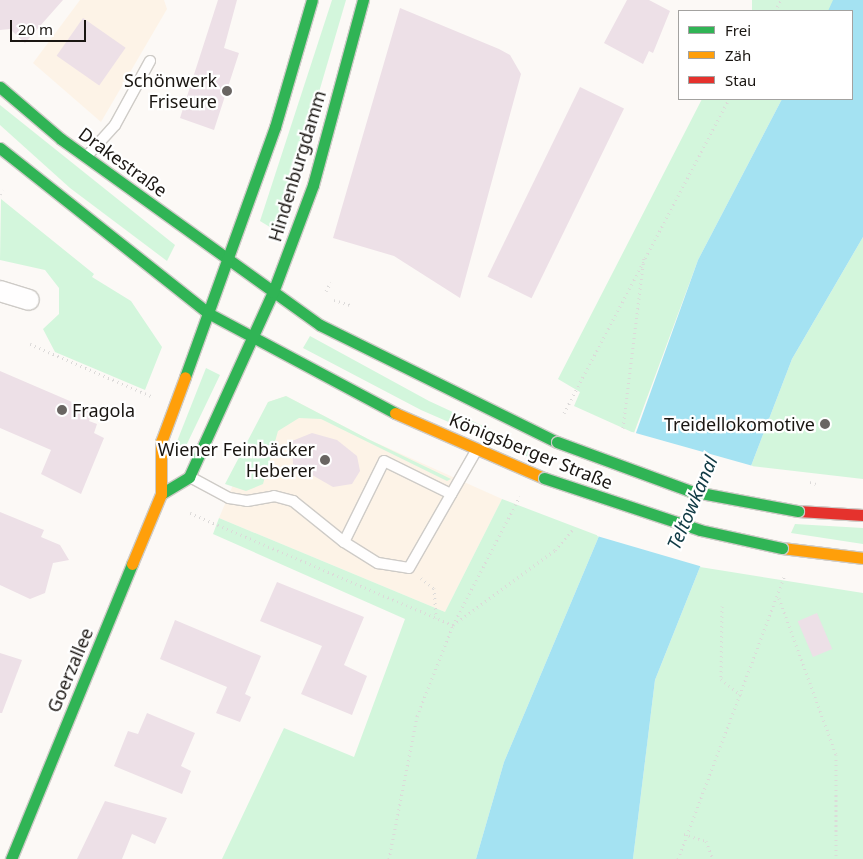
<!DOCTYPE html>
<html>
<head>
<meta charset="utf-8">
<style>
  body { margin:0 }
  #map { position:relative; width:863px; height:859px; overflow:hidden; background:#fcf9f6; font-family:"Noto Sans",sans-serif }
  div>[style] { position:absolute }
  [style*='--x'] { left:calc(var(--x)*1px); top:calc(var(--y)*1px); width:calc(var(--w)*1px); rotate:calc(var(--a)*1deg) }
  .built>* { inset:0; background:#fdf3e7 }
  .green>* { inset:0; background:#d3f6dc; transform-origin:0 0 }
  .water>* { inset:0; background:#a4e2f2 }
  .pier>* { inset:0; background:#fcf9f6 }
  .building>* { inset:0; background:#ede0e7; transform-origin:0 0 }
  .path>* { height:3px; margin-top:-1.5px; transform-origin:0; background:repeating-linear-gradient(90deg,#dcdad9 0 1px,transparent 0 5px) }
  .roads { filter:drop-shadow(1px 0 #cecbc7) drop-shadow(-1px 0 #cecbc7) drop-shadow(0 1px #cecbc7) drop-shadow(0 -1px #cecbc7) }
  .lane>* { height:10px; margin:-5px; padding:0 5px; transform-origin:5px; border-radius:5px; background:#fffefe }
  .street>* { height:20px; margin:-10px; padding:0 10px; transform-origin:10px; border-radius:10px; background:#fffefe }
  .fast>* { height:11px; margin:-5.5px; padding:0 5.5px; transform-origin:5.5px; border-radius:5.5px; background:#30b455 }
  .slow>* { height:11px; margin:-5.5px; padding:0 5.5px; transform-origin:5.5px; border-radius:5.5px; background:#ff9f0a }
  .jam>* { height:11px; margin:-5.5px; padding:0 5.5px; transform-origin:5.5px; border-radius:5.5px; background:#e5322d }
  .bridges { filter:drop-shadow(1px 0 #cecbc7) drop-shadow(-1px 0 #cecbc7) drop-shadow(0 1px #cecbc7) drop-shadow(0 -1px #cecbc7) }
  .fast-bridge>* { height:11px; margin:-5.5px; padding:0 5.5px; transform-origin:5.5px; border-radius:5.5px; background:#30b455 }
  .dots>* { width:14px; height:14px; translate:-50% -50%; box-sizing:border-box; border:2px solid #fff; border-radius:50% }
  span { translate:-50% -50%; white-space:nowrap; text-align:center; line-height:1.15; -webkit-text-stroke:4.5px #fff; paint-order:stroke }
  .poi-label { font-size:18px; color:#1a1612 }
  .right { translate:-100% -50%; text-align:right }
  .left { translate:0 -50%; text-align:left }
  .street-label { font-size:18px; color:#1a1612 }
  .water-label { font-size:19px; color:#0e3943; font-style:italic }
  .legend { position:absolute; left:678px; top:10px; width:175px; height:90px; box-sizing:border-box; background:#fff; border:1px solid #a3a2a0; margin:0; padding:6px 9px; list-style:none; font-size:15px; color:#1a1612 }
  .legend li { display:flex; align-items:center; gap:10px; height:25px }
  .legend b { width:25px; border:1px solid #a3a2a0 }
  .scale { position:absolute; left:10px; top:20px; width:76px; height:22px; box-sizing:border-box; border:2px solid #1a1612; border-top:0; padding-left:6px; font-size:15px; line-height:18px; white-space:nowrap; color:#1a1612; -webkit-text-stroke:4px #fff; paint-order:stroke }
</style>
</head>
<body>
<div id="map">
  <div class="built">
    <div style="clip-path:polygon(80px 0,164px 0,167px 9px,101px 122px,33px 63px)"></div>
    <div style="clip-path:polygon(286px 396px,368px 439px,502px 499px,445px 612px,219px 518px,268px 402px)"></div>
  </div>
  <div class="green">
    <div style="clip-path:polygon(332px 0,346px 0,278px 232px,260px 221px)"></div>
    <div style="left:752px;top:0;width:81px;height:12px"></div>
    <div style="clip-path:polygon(702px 99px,782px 99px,698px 260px,634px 433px,574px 406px,580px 392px,558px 379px)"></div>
    <div style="clip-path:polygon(0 105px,175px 245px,167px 261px,70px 188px,0 125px)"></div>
    <div style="clip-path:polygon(1px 199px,94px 274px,92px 277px,131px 301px,162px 347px,145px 390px,55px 352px,43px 329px,59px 314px,59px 288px,45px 270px,0 260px)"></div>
    <div style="clip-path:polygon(863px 237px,863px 479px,751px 466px,792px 359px)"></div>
    <div style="clip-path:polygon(310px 336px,429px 401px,550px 457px,547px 465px,421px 410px,303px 348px)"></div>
    <div style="clip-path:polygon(206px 368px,220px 375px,185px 448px,176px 444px)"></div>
    <div style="clip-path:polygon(286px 396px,368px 439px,451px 479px,447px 481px,321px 419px,299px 418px,278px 431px,263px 484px,246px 491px,225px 484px,268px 402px)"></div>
    <div style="clip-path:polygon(502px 499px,599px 536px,504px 762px,476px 859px,222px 859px,284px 728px,354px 757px,405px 619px,213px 534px,219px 518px,445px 612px)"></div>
    <div style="clip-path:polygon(795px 524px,863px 528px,863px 544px,791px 533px)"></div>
    <div style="clip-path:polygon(700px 567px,863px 593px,863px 859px,633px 859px,655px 680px)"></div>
  </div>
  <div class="water">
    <div style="clip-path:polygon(833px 0,863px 0,863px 237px,792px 359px,751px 466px,700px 567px,655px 680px,633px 859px,476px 859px,504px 762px,599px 536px,698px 260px,782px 99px,852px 99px,852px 11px,828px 11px)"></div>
  </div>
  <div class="pier">
    <div style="clip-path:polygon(632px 432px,753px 466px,703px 567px,597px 536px)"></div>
  </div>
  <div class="building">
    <div style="clip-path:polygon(0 0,63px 0,25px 43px,10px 29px,0 30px)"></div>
    <div style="clip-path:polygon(218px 0,237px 0,224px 48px,239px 53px,214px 130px,180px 118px)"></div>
    <div style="clip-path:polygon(627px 0,649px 0,670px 11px,653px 53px,649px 51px,643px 64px,604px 43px)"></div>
    <div style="clip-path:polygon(400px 8px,499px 49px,510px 55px,521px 74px,460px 298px,394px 256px,333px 238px)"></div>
    <div style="left:83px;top:18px;width:52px;height:46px;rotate:35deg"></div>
    <div style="left:580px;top:87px;width:49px;height:211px;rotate:26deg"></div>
    <div style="clip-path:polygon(0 371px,93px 411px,89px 421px,97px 424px,94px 433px,104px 438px,81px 494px,41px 474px,51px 450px,0 428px)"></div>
    <div style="clip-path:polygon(312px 433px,337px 440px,357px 456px,360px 471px,352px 484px,333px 487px,293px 464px,292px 441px)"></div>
    <div style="clip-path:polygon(0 512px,44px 530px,41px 537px,60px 545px,69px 560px,53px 563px,45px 593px,30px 599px,0 585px)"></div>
    <div style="clip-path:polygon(277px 582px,364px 617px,344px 665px,367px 676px,352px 715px,301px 694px,322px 646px,260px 621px)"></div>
    <div style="left:817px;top:613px;width:39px;height:21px;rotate:67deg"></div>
    <div style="clip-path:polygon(175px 620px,261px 656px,245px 694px,251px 697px,240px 722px,216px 713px,227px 687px,160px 659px)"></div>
    <div style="clip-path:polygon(0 653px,22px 660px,2px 713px,0 713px)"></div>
    <div style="clip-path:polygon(147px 713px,195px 733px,181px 766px,191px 771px,182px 794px,114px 766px,128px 731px,138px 734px)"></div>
    <div style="clip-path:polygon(105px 801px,167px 818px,155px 844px,132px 834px,122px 859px,77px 859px)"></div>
  </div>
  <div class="path">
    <div style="--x:775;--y:11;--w:13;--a:-61"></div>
    <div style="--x:0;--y:194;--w:5;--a:-53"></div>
    <div style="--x:326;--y:291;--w:10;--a:-61"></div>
    <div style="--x:334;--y:300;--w:17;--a:17"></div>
    <div style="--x:30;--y:344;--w:132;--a:23.3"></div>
    <div style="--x:564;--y:413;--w:355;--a:-62.3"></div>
    <div style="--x:623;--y:428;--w:172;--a:-83"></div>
    <div style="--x:810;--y:482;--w:6;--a:18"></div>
    <div style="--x:190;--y:513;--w:286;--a:23.1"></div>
    <div style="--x:421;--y:578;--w:16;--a:38"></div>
    <div style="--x:434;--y:588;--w:30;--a:86"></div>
    <div style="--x:779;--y:598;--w:167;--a:70"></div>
    <div style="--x:836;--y:755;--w:104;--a:90"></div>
    <div style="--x:722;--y:606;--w:73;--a:90.8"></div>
    <div style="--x:721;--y:679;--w:26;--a:39"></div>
    <div style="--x:453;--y:625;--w:127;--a:-36.3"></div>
    <div style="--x:555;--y:550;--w:28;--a:-49"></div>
    <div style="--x:684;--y:834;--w:23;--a:18"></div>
    <div style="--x:706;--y:841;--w:19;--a:69"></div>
    <div style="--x:389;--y:859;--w:146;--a:-78.9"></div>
    <div style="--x:417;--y:716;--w:98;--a:-68.4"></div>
    <div style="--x:453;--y:625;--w:145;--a:-62.6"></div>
    <div style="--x:678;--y:859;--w:304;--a:-69.4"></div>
  </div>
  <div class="roads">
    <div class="lane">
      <div style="--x:87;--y:156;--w:42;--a:-47.9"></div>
      <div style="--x:115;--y:125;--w:73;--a:-61.3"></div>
      <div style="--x:190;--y:477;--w:44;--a:28.3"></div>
      <div style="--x:229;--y:498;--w:18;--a:9"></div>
      <div style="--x:247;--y:501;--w:27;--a:-10"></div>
      <div style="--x:274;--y:496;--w:20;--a:15"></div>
      <div style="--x:293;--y:501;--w:65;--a:38.8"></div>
      <div style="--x:344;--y:542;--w:90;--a:-63.7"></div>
      <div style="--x:384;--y:461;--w:75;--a:26.2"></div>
      <div style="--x:344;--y:542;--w:40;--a:32"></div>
      <div style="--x:378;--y:563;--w:31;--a:9"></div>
      <div style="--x:409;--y:568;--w:135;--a:-60.2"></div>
    </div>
    <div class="street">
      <div style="--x:0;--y:291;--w:30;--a:17"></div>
    </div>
    <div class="fast">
      <div style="--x:0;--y:87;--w:80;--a:40.4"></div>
      <div style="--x:61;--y:139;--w:319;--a:35.7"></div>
      <div style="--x:320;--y:325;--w:264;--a:26.3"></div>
      <div style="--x:0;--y:148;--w:265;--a:38.4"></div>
      <div style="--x:208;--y:313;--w:212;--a:28.1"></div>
      <div style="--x:185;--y:377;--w:266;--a:-70.2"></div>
      <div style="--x:275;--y:127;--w:132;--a:-73.8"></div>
      <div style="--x:161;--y:494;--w:33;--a:-31"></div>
      <div style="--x:189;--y:477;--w:203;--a:-65.6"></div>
      <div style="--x:273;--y:292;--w:114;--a:-69.5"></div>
      <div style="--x:313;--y:185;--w:192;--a:-74.9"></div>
      <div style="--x:11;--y:859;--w:319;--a:-67.7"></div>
    </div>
    <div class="slow">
      <div style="--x:395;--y:413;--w:163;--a:23.6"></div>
      <div style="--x:782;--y:548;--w:82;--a:7"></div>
      <div style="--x:132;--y:564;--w:76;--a:-67.5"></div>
      <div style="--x:161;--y:494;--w:52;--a:-90"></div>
      <div style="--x:161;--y:442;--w:69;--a:-69.7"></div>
    </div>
    <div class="jam">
      <div style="--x:798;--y:511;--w:65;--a:3.5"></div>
    </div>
  </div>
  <div class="bridges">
    <div class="fast-bridge">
      <div style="--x:557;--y:442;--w:142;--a:20.2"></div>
      <div style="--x:690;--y:491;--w:110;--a:10.5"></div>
      <div style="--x:544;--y:478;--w:164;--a:18.4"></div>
      <div style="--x:700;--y:530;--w:84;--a:12.4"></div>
    </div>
  </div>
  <div class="dots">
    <div style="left:227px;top:91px;background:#696562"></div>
    <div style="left:62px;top:410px;background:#696562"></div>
    <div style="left:825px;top:424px;background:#696562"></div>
    <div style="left:325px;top:460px;background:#696562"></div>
  </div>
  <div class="poi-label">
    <span class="right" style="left:217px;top:91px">Schönwerk<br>Friseure</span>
    <span class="left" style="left:72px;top:410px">Fragola</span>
    <span class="right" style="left:815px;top:424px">Treidellokomotive</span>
    <span class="right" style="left:315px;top:460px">Wiener Feinbäcker<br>Heberer</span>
  </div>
  <div class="street-label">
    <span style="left:123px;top:162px;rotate:36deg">Drakestraße</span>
    <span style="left:297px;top:166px;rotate:-73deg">Hindenburgdamm</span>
    <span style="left:531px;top:451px;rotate:22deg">Königsberger Straße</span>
    <span style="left:70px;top:670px;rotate:-67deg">Goerzallee</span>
  </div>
  <div class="water-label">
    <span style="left:693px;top:503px;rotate:-67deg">Teltowkanal</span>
  </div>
  <ul class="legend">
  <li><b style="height:6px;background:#30b455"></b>Frei</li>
  <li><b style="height:6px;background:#ff9f0a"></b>Zäh</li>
  <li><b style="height:6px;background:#e5322d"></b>Stau</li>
  </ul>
  <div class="scale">20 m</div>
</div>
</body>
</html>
